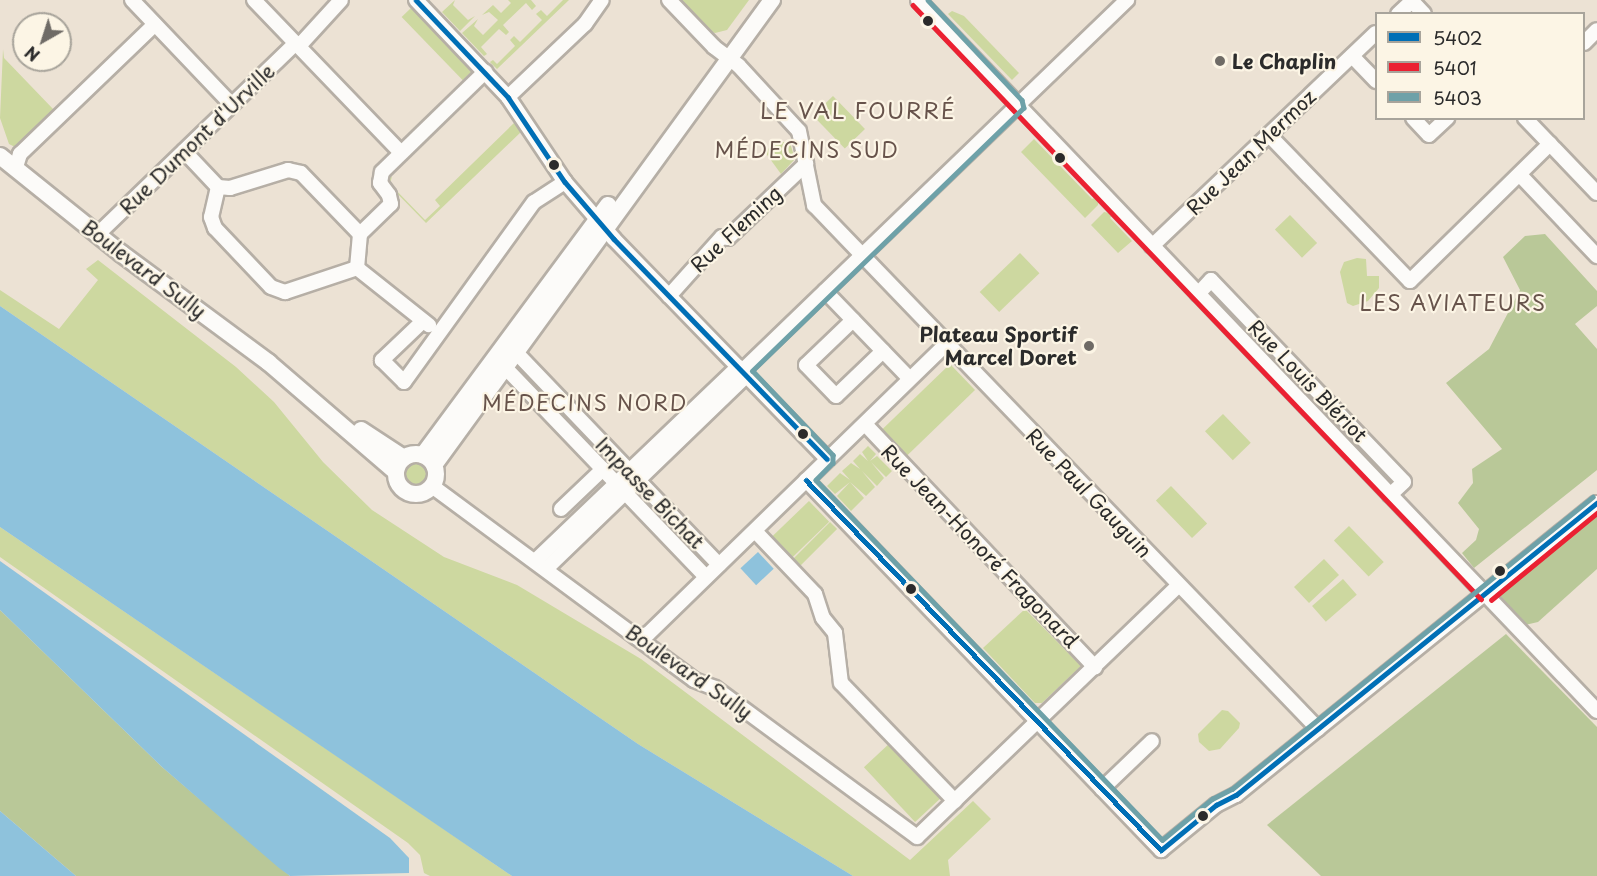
<!DOCTYPE html>
<html>
<head>
<meta charset="utf-8">
<style>
  body { margin:0 }
  #map { position:relative; width:1597px; height:876px; overflow:hidden; background:#ece2d4; font-family:"Playpen Sans",sans-serif }
  div>[style] { position:absolute }
  [style*='--x'] { left:calc(var(--x)*1px); top:calc(var(--y)*1px); width:calc(var(--w)*1px); rotate:calc(var(--a)*1deg) }
  .green>* { inset:0; background:#cdd8a0; transform-origin:0 0 }
  .round { border-radius:50% }
  .forest>* { inset:0; background:#b9c898 }
  .water>* { inset:0; background:#8ec2dc; transform-origin:0 0 }
  .roads { filter:drop-shadow(2px 0 #b6afa6) drop-shadow(-2px 0 #b6afa6) drop-shadow(0 2px #b6afa6) drop-shadow(0 -2px #b6afa6) }
  .minor>* { height:14px; margin:-7px; padding:0 7px; transform-origin:7px; border-radius:7px; background:#fcfbf9 }
  .major>* { height:16px; margin:-8px; padding:0 8px; transform-origin:8px; border-radius:8px; background:#fcfbf9 }
  .major>.ring { margin:-8px; padding:0; box-sizing:content-box; background:none; border:16px solid #fcfbf9; border-radius:50% }
  .bus-1>* { height:4.5px; margin:-2.25px; padding:0 2.25px; transform-origin:2.25px; border-radius:2.25px; background:#006fb6 }
  .bus-2>* { height:4.5px; margin:-2.25px; padding:0 2.25px; transform-origin:2.25px; border-radius:2.25px; background:#eb2132 }
  .bus-3>* { height:4.5px; margin:-2.25px; padding:0 2.25px; transform-origin:2.25px; border-radius:2.25px; background:#6ea1a8 }
  .dots>* { width:16px; height:16px; translate:-50% -50%; box-sizing:border-box; border:3px solid #fcf5e5; border-radius:50% }
  span { translate:-50% -50%; white-space:nowrap; text-align:center; line-height:1.15; -webkit-text-stroke:4.5px #fcf5e5; paint-order:stroke }
  .poi-label { font-size:20px; color:#2b2b2b; font-weight:700 }
  .left { translate:0 -50%; text-align:left }
  .right { translate:-100% -50%; text-align:right }
  .street-label { font-size:20px; color:#2b2b2b }
  .neighbourhood-label { font-size:21px; color:#67534b; letter-spacing:1.5px }
  .quarter-label { font-size:22px; color:#67534b; letter-spacing:1.5px }
  .legend { position:absolute; left:1375px; top:12px; width:210px; height:108px; box-sizing:border-box; background:#fcf5e5; border:2px solid #a8a49b; margin:0; padding:8px 10px; list-style:none; font-size:18px; color:#2b2b2b }
  .legend li { display:flex; align-items:center; gap:12px; height:30px }
  .legend b { width:30px; border:2px solid #a8a49b }
  .north { position:absolute; left:12px; top:12px; width:60px; height:60px; box-sizing:border-box; background:#fcf5e5; border:2px solid #a8a49b; border-radius:50%; rotate:219deg; font-size:16px; font-weight:700; line-height:24px; text-align:center; color:#2b2b2b }
  .north::after { content:''; display:block; margin:auto; width:21px; height:27px; background:#6f6b66; clip-path:polygon(50% 0,100% 100%,50% 72%,0 100%) }
</style>
</head>
<body>
<div id="map">
  <div class="green">
    <div style="clip-path:polygon(455px 0,453px 5px,468px 20px,475px 16px,460px 31px,442px 12px)"></div>
    <div style="clip-path:polygon(508px 0,531px 0,536px 6px,532px 10px,526px 3px,503px 25px,509px 32px,506px 35px,499px 29px,481px 47px,487px 54px,484px 56px,462px 33px,478px 19px,474px 26px,483px 35px,498px 20px,489px 12px,482px 15px,493px 5px,501px 13px,511px 3px)"></div>
    <div style="clip-path:polygon(563px 0,569px 0,497px 69px,490px 62px,493px 60px,497px 64px,515px 46px,510px 40px,514px 36px,520px 42px,542px 20px,536px 14px,541px 10px,547px 16px)"></div>
    <div style="clip-path:polygon(678px 0,749px 0,727px 30px,715px 33px,707px 31px)"></div>
    <div style="left:411px;top:8px;width:88px;height:13px;rotate:46deg"></div>
    <div style="clip-path:polygon(952px 11px,964px 16px,1019px 73px,1012px 80px,948px 14px)"></div>
    <div style="clip-path:polygon(3px 49px,4px 58px,54px 110px,15px 147px,9px 144px,0 118px)"></div>
    <div style="left:833px;top:96px;width:46px;height:28px;rotate:46deg"></div>
    <div style="clip-path:polygon(514px 123px,522px 131px,426px 223px,386px 182px,392px 176px,390px 184px,425px 220px,440px 206px,435px 200px)"></div>
    <div style="clip-path:polygon(1034px 139px,1092px 199px,1098px 196px,1098px 205px,1085px 218px,1021px 152px)"></div>
    <div style="clip-path:polygon(776px 141px,790px 143px,795px 159px,781px 174px,765px 152px)"></div>
    <div style="clip-path:polygon(1104px 212px,1114px 214px,1110px 218px,1132px 241px,1118px 253px,1091px 225px)"></div>
    <div style="left:1290px;top:215px;width:39px;height:21px;rotate:46deg"></div>
    <div style="left:1020px;top:253px;width:28px;height:56px;rotate:46deg"></div>
    <div style="clip-path:polygon(1357px 258px,1366px 259px,1367px 276px,1379px 276px,1379px 288px,1368px 301px,1353px 306px,1347px 303px,1340px 272px,1344px 262px)"></div>
    <div style="clip-path:polygon(98px 260px,236px 367px,274px 402px,323px 462px,372px 510px,444px 557px,517px 585px,641px 659px,910px 860px,973px 801px,991px 819px,948px 860px,950px 876px,853px 876px,638px 744px,0 306px,0 290px,59px 329px,98px 280px,86px 269px)"></div>
    <div style="left:950px;top:364px;width:36px;height:94px;rotate:46deg"></div>
    <div style="left:1223px;top:414px;width:40px;height:25px;rotate:46deg"></div>
    <div style="clip-path:polygon(868px 446px,876px 454px,870px 461px,877px 456px,892px 471px,886px 477px,871px 462px,884px 478px,877px 486px,862px 471px,875px 487px,866px 496px,850px 482px,864px 498px,851px 511px,837px 496px,850px 482px,835px 494px,827px 486px,840px 473px,850px 480px,842px 471px,851px 463px,860px 469px,853px 461px,860px 454px,868px 461px,862px 452px)"></div>
    <div class="round" style="left:402px;top:462px;width:28px;height:28px"></div>
    <div style="left:1171px;top:486px;width:52px;height:21px;rotate:46deg"></div>
    <div style="left:809px;top:501px;width:29px;height:52px;rotate:46deg"></div>
    <div style="left:830px;top:522px;width:10px;height:53px;rotate:45deg"></div>
    <div style="left:1349px;top:526px;width:50px;height:21px;rotate:46deg"></div>
    <div style="clip-path:polygon(0 527px,413px 808px,512px 876px,430px 876px,424px 873px,420px 855px,408px 843px,0 557px)"></div>
    <div style="left:1324px;top:559px;width:22px;height:41px;rotate:47deg"></div>
    <div style="left:1343px;top:579px;width:21px;height:41px;rotate:49deg"></div>
    <div style="clip-path:polygon(1025px 609px,1081px 666px,1042px 703px,1035px 703px,983px 648px)"></div>
    <div style="clip-path:polygon(1222px 710px,1228px 711px,1240px 723px,1239px 728px,1220px 749px,1209px 751px,1199px 742px,1198px 734px)"></div>
    <div style="left:891px;top:742px;width:75px;height:37px;rotate:47deg"></div>
  </div>
  <div class="forest">
    <div style="clip-path:polygon(1545px 234px,1597px 291px,1597px 306px,1575px 324px,1597px 349px,1597px 470px,1474px 568px,1462px 553px,1476px 540px,1479px 529px,1458px 503px,1473px 483px,1472px 469px,1502px 449px,1446px 383px,1489px 349px,1520px 290px,1503px 257px,1525px 236px)"></div>
    <div style="clip-path:polygon(1597px 513px,1597px 569px,1538px 622px,1525px 625px,1497px 594px)"></div>
    <div style="clip-path:polygon(0 610px,162px 767px,290px 876px,76px 876px,0 811px)"></div>
    <div style="clip-path:polygon(1506px 634px,1597px 727px,1597px 876px,1321px 876px,1267px 825px)"></div>
  </div>
  <div class="water">
    <div style="clip-path:polygon(0 306px,638px 744px,853px 876px,512px 876px,0 527px)"></div>
    <div style="left:758px;top:552px;width:23px;height:24px;rotate:47deg"></div>
    <div style="clip-path:polygon(0 561px,390px 838px,409px 858px,409px 873px,290px 876px,279px 868px,162px 767px,0 610px)"></div>
    <div style="clip-path:polygon(0 811px,76px 876px,0 876px)"></div>
  </div>
  <div class="roads">
    <div class="minor">
      <div style="--x:132;--y:0;--w:145;--a:46.4"></div>
      <div style="--x:254;--y:0;--w:212;--a:46.1"></div>
      <div style="--x:416;--y:0;--w:134;--a:46.5"></div>
      <div style="--x:508;--y:97;--w:102;--a:56.2"></div>
      <div style="--x:565;--y:182;--w:75;--a:49.3"></div>
      <div style="--x:614;--y:239;--w:306;--a:45.9"></div>
      <div style="--x:669;--y:0;--w:65;--a:46.2"></div>
      <div style="--x:714;--y:47;--w:31;--a:37"></div>
      <div style="--x:739;--y:66;--w:88;--a:47.3"></div>
      <div style="--x:799;--y:131;--w:76;--a:78.5"></div>
      <div style="--x:814;--y:205;--w:727;--a:46.11"></div>
      <div style="--x:918;--y:0;--w:983;--a:46.32"></div>
      <div style="--x:1411;--y:0;--w:19;--a:47"></div>
      <div style="--x:1398;--y:14;--w:19;--a:-43"></div>
      <div style="--x:1584;--y:43;--w:18;--a:-45"></div>
      <div style="--x:299;--y:46;--w:62;--a:-47.6"></div>
      <div style="--x:1352;--y:56;--w:35;--a:46"></div>
      <div style="--x:508;--y:97;--w:106;--a:-43.5"></div>
      <div style="--x:585;--y:24;--w:29;--a:-55"></div>
      <div style="--x:1413;--y:118;--w:23;--a:47"></div>
      <div style="--x:1429;--y:135;--w:25;--a:-43"></div>
      <div style="--x:1525;--y:118;--w:104;--a:46.2"></div>
      <div style="--x:1269;--y:135;--w:203;--a:46"></div>
      <div style="--x:1410;--y:281;--w:196;--a:-44.4"></div>
      <div style="--x:184;--y:151;--w:50;--a:46.6"></div>
      <div style="--x:218;--y:187;--w:12;--a:5"></div>
      <div style="--x:230;--y:188;--w:61;--a:-17.2"></div>
      <div style="--x:288;--y:170;--w:13;--a:13"></div>
      <div style="--x:301;--y:173;--w:85;--a:46"></div>
      <div style="--x:360;--y:234;--w:34;--a:95"></div>
      <div style="--x:16;--y:167;--w:14;--a:-73"></div>
      <div style="--x:20;--y:154;--w:187;--a:-43.9"></div>
      <div style="--x:1520;--y:175;--w:112;--a:46.5"></div>
      <div style="--x:218;--y:187;--w:31;--a:103"></div>
      <div style="--x:211;--y:217;--w:12;--a:70"></div>
      <div style="--x:215;--y:228;--w:81;--a:46.5"></div>
      <div style="--x:271;--y:287;--w:15;--a:20"></div>
      <div style="--x:285;--y:292;--w:76;--a:-18.4"></div>
      <div style="--x:98;--y:234;--w:275;--a:-44"></div>
      <div style="--x:360;--y:234;--w:43;--a:-44.1"></div>
      <div style="--x:391;--y:204;--w:9;--a:-103"></div>
      <div style="--x:389;--y:195;--w:15;--a:-127"></div>
      <div style="--x:380;--y:183;--w:11;--a:-80"></div>
      <div style="--x:382;--y:172;--w:144;--a:-44.2"></div>
      <div style="--x:1152;--y:246;--w:309;--a:-43.6"></div>
      <div style="--x:357;--y:268;--w:92;--a:38.4"></div>
      <div style="--x:825;--y:291;--w:122;--a:46"></div>
      <div style="--x:1198;--y:294;--w:19;--a:-47"></div>
      <div style="--x:1211;--y:280;--w:279;--a:46.3"></div>
      <div style="--x:1404;--y:482;--w:19;--a:137"></div>
      <div style="--x:669;--y:296;--w:79;--a:-48.1"></div>
      <div style="--x:722;--y:237;--w:6;--a:9"></div>
      <div style="--x:728;--y:238;--w:108;--a:-43.5"></div>
      <div style="--x:853;--y:320;--w:65;--a:136.2"></div>
      <div style="--x:806;--y:365;--w:43;--a:45.9"></div>
      <div style="--x:836;--y:396;--w:65;--a:-43.8"></div>
      <div style="--x:423;--y:321;--w:57;--a:136.4"></div>
      <div style="--x:382;--y:360;--w:31;--a:45"></div>
      <div style="--x:404;--y:382;--w:222;--a:-54.2"></div>
      <div style="--x:534;--y:202;--w:37;--a:-33"></div>
      <div style="--x:509;--y:345;--w:304;--a:46.3"></div>
      <div style="--x:499;--y:361;--w:299;--a:46.2"></div>
      <div style="--x:742;--y:371;--w:535;--a:-43.94"></div>
      <div style="--x:865;--y:424;--w:335;--a:46.6"></div>
      <div style="--x:806;--y:480;--w:513;--a:46.19"></div>
      <div style="--x:1161;--y:850;--w:71;--a:-39.3"></div>
      <div style="--x:1216;--y:805;--w:22;--a:-27"></div>
      <div style="--x:1236;--y:795;--w:464;--a:-39"></div>
      <div style="--x:432;--y:486;--w:326;--a:36.5"></div>
      <div style="--x:694;--y:680;--w:22;--a:21"></div>
      <div style="--x:715;--y:688;--w:251;--a:36.4"></div>
      <div style="--x:917;--y:837;--w:362;--a:-43.9"></div>
      <div style="--x:561;--y:509;--w:58;--a:-43.6"></div>
      <div style="--x:755;--y:531;--w:87;--a:46.4"></div>
      <div style="--x:815;--y:594;--w:25;--a:72"></div>
      <div style="--x:823;--y:618;--w:19;--a:51"></div>
      <div style="--x:835;--y:633;--w:50;--a:83.2"></div>
      <div style="--x:841;--y:683;--w:164;--a:46"></div>
      <div style="--x:535;--y:561;--w:281;--a:-43.7"></div>
      <div style="--x:546;--y:569;--w:278;--a:-44"></div>
      <div style="--x:636;--y:637;--w:12;--a:-14"></div>
      <div style="--x:648;--y:634;--w:416;--a:-44.2"></div>
      <div style="--x:1102;--y:789;--w:69;--a:-43.8"></div>
    </div>
    <div class="major">
      <div style="--x:0;--y:156;--w:156;--a:38.8"></div>
      <div style="--x:122;--y:254;--w:182;--a:36.5"></div>
      <div style="--x:268;--y:362;--w:169;--a:40.7"></div>
      <div style="--x:361;--y:430;--w:51;--a:33.1"></div>
      <div class="ring" style="left:396px;top:454px;width:24px;height:24px"></div>
      <div style="--x:423;--y:455;--w:311;--a:-53.5"></div>
      <div style="--x:434;--y:465;--w:575;--a:-53.99"></div>
    </div>
  </div>
  <div class="bus-1">
    <div style="--x:416;--y:0;--w:134;--a:46.5"></div>
    <div style="--x:508;--y:97;--w:102;--a:56.2"></div>
    <div style="--x:565;--y:182;--w:75;--a:49.3"></div>
    <div style="--x:614;--y:239;--w:306;--a:45.9"></div>
    <div style="--x:806;--y:480;--w:513;--a:46.19"></div>
    <div style="--x:1161;--y:850;--w:71;--a:-39.3"></div>
    <div style="--x:1216;--y:805;--w:22;--a:-27"></div>
    <div style="--x:1236;--y:795;--w:464;--a:-39"></div>
  </div>
  <div class="bus-2">
    <div style="--x:913;--y:5;--w:822;--a:46.28"></div>
    <div style="--x:1491;--y:600;--w:137;--a:-39.4"></div>
  </div>
  <div class="bus-3">
    <div style="--x:928;--y:0;--w:137;--a:46.8"></div>
    <div style="--x:1022;--y:100;--w:8;--a:76"></div>
    <div style="--x:1024;--y:108;--w:378;--a:135.9"></div>
    <div style="--x:753;--y:371;--w:116;--a:46.4"></div>
    <div style="--x:833;--y:455;--w:8;--a:90"></div>
    <div style="--x:833;--y:463;--w:24;--a:135"></div>
    <div style="--x:816;--y:480;--w:499;--a:46.1"></div>
    <div style="--x:1162;--y:840;--w:65;--a:-39.4"></div>
    <div style="--x:1212;--y:799;--w:22;--a:-27"></div>
    <div style="--x:1232;--y:789;--w:464;--a:-39"></div>
  </div>
  <div class="dots">
    <div style="left:928px;top:21px;background:#2b2b2b"></div>
    <div style="left:1220px;top:61px;background:#6f6b66"></div>
    <div style="left:1060px;top:158px;background:#2b2b2b"></div>
    <div style="left:554px;top:165px;background:#2b2b2b"></div>
    <div style="left:1089px;top:346px;background:#6f6b66"></div>
    <div style="left:803px;top:434px;background:#2b2b2b"></div>
    <div style="left:1500px;top:571px;background:#2b2b2b"></div>
    <div style="left:911px;top:589px;background:#2b2b2b"></div>
    <div style="left:1203px;top:816px;background:#2b2b2b"></div>
  </div>
  <div class="poi-label">
    <span class="left" style="left:1232px;top:61px">Le Chaplin</span>
    <span class="right" style="left:1077px;top:346px">Plateau Sportif<br>Marcel Doret</span>
  </div>
  <div class="street-label">
    <span style="left:197px;top:139px;rotate:-44deg">Rue Dumont d'Urville</span>
    <span style="left:1251px;top:152px;rotate:-44deg">Rue Jean Mermoz</span>
    <span style="left:736px;top:229px;rotate:-43deg">Rue Fleming</span>
    <span style="left:144px;top:269px;rotate:37deg">Boulevard Sully</span>
    <span style="left:1308px;top:381px;rotate:46deg">Rue Louis Blériot</span>
    <span style="left:650px;top:493px;rotate:46deg">Impasse Bichat</span>
    <span style="left:1089px;top:493px;rotate:46deg">Rue Paul Gauguin</span>
    <span style="left:980px;top:546px;rotate:46deg">Rue Jean-Honoré Fragonard</span>
    <span style="left:689px;top:672px;rotate:35deg">Boulevard Sully</span>
  </div>
  <div class="neighbourhood-label">
    <span style="left:807px;top:149px">MÉDECINS SUD</span>
    <span style="left:1453px;top:302px">LES AVIATEURS</span>
    <span style="left:585px;top:402px">MÉDECINS NORD</span>
  </div>
  <div class="quarter-label">
    <span style="left:858px;top:110px">LE VAL FOURRÉ</span>
  </div>
  <ul class="legend">
  <li><b style="height:8px;background:#006fb6"></b>5402</li>
  <li><b style="height:8px;background:#eb2132"></b>5401</li>
  <li><b style="height:8px;background:#6ea1a8"></b>5403</li>
  </ul>
  <div class="north">N</div>
</div>
</body>
</html>
